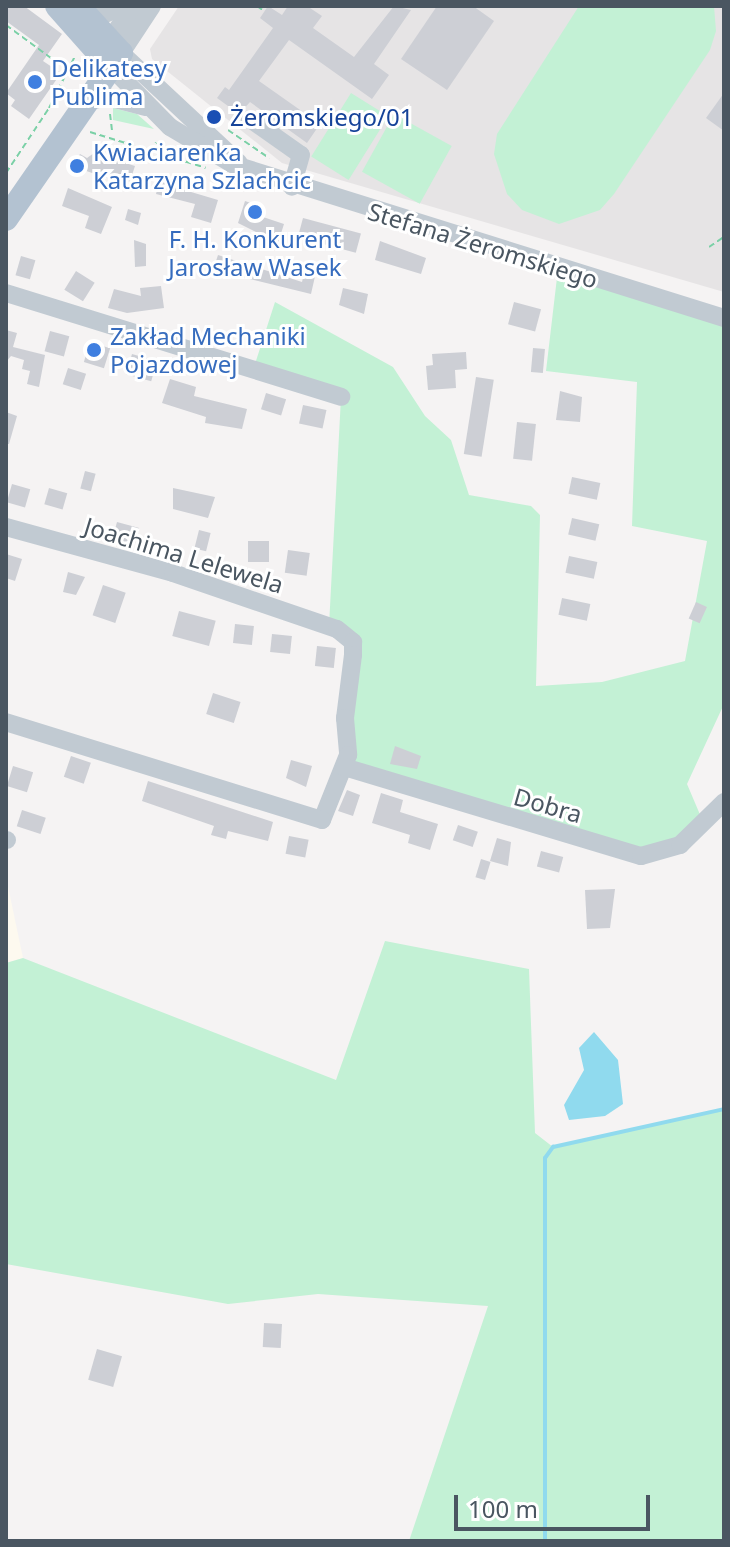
<!DOCTYPE html>
<html>
<head>
<meta charset="utf-8">
<style>
  body { margin:0 }
  #map { position:relative; width:730px; height:1547px; overflow:hidden; background:#f5f3f3; font-family:"Noto Sans",sans-serif }
  div>[style] { position:absolute }
  [style*='--x'] { left:calc(var(--x)*1px); top:calc(var(--y)*1px); width:calc(var(--w)*1px); rotate:calc(var(--a)*1deg) }
  .commercial>* { inset:0; background:#fdf9ef }
  .education>* { inset:0; background:#e6e4e5 }
  .green>* { inset:0; background:#c3f1d5; transform-origin:0 0 }
  .water>* { inset:0; background:#90daee }
  .stream>* { height:4px; margin:-2px; padding:0 2px; transform-origin:2px; border-radius:2px; background:#90daee }
  .building>* { inset:0; background:#cdcfd5; transform-origin:0 0 }
  .path>* { height:2px; margin-top:-1px; transform-origin:0; background:repeating-linear-gradient(90deg,#7ad0a6 0 6px,transparent 0 10px) }
  .minor>* { height:18px; margin:-9px; padding:0 9px; transform-origin:9px; border-radius:9px; background:#c1cad2 }
  .major>* { height:24px; margin:-12px; padding:0 12px; transform-origin:12px; border-radius:12px; background:#b3c2d1 }
  .dots>* { width:22px; height:22px; translate:-50% -50%; box-sizing:border-box; border:4px solid #fff; border-radius:50% }
  span { translate:-50% -50%; white-space:nowrap; text-align:center; line-height:1.15; -webkit-text-stroke:6px #fff; paint-order:stroke }
  .shop-label { font-size:24px; color:#366cbe }
  .left { translate:0 -50%; text-align:left }
  .transit-label { font-size:24px; color:#164399 }
  .street-label { font-size:24px; color:#4a5661 }
  .frame { position:absolute; inset:0; border:8px solid #4a5661; pointer-events:none }
  .scale { position:absolute; left:454px; top:1495px; width:196px; height:36px; box-sizing:border-box; border:4px solid #4a5661; border-top:0; padding-left:10px; font-size:24px; line-height:28px; white-space:nowrap; color:#4a5661; -webkit-text-stroke:6px #fff; paint-order:stroke }
</style>
</head>
<body>
<div id="map">
  <div class="commercial">
    <div style="clip-path:polygon(6px 877px,23px 958px,6px 963px)"></div>
  </div>
  <div class="education">
    <div style="clip-path:polygon(179px 6px,724px 6px,724px 292px,282px 163px,152px 59px,150px 49px)"></div>
  </div>
  <div class="green">
    <div style="clip-path:polygon(579px 6px,714px 6px,716px 31px,710px 50px,614px 194px,600px 210px,559px 224px,522px 210px,507px 194px,494px 154px,497px 134px)"></div>
    <div style="left:351px;top:93px;width:44px;height:75px;rotate:32deg"></div>
    <div style="clip-path:polygon(113px 108px,137px 114px,154px 129px,113px 120px)"></div>
    <div style="left:394px;top:114px;width:66px;height:66px;rotate:29deg"></div>
    <div style="clip-path:polygon(558px 269px,724px 318px,724px 704px,687px 784px,704px 824px,655px 855px,344px 767px,353px 655px,329px 626px,341px 397px,253px 370px,275px 302px,393px 367px,425px 416px,451px 440px,469px 495px,531px 506px,540px 515px,536px 686px,602px 682px,685px 661px,707px 541px,632px 526px,637px 382px,546px 371px)"></div>
    <div style="clip-path:polygon(385px 941px,529px 969px,535px 1133px,553px 1147px,724px 1109px,724px 1541px,409px 1541px,488px 1306px,318px 1294px,228px 1304px,6px 1264px,6px 963px,23px 958px,336px 1080px)"></div>
  </div>
  <div class="water">
    <div style="clip-path:polygon(594px 1032px,618px 1060px,623px 1104px,605px 1116px,569px 1120px,564px 1105px,584px 1070px,579px 1048px)"></div>
  </div>
  <div class="stream">
    <div style="--x:545;--y:1541;--w:383;--a:-90"></div>
    <div style="--x:545;--y:1158;--w:14;--a:-54"></div>
    <div style="--x:553;--y:1147;--w:175;--a:-12.5"></div>
  </div>
  <div class="building">
    <div style="clip-path:polygon(6px 6px,24px 6px,62px 34px,43px 61px,61px 73px,29px 119px,11px 106px,15px 100px,6px 93px,39px 45px,6px 21px)"></div>
    <div style="clip-path:polygon(268px 6px,282px 15px,288px 6px,307px 6px,322px 16px,313px 28px,354px 57px,394px 6px,411px 10px,374px 64px,389px 75px,372px 99px,289px 40px,259px 81px,320px 124px,307px 143px,250px 102px,239px 114px,217px 98px,225px 87px,229px 90px,273px 28px,260px 18px)"></div>
    <div style="clip-path:polygon(437px 6px,473px 6px,494px 21px,447px 90px,401px 59px)"></div>
    <div style="clip-path:polygon(724px 93px,724px 131px,706px 118px)"></div>
    <div style="clip-path:polygon(94px 153px,135px 166px,130px 181px,121px 183px,72px 166px,80px 154px,87px 158px)"></div>
    <div style="clip-path:polygon(161px 175px,184px 181px,181px 189px,218px 200px,211px 223px,191px 217px,195px 204px,156px 194px)"></div>
    <div style="clip-path:polygon(68px 188px,112px 207px,101px 234px,85px 228px,89px 216px,62px 206px)"></div>
    <div style="clip-path:polygon(245px 201px,263px 207px,260px 216px,284px 224px,278px 243px,238px 223px)"></div>
    <div style="clip-path:polygon(128px 209px,141px 213px,138px 225px,125px 220px)"></div>
    <div style="left:303px;top:218px;width:60px;height:20px;rotate:15deg"></div>
    <div style="clip-path:polygon(134px 240px,146px 244px,146px 266px,135px 267px)"></div>
    <div style="clip-path:polygon(380px 241px,426px 258px,421px 274px,375px 260px)"></div>
    <div style="clip-path:polygon(218px 255px,302px 282px,305px 269px,316px 272px,311px 294px,213px 270px)"></div>
    <div style="left:21px;top:256px;width:15px;height:20px;rotate:16deg"></div>
    <div style="left:76px;top:271px;width:22px;height:22px;rotate:32deg"></div>
    <div style="clip-path:polygon(161px 286px,164px 308px,127px 313px,108px 308px,114px 289px,141px 296px,140px 288px)"></div>
    <div style="clip-path:polygon(343px 288px,368px 294px,364px 314px,339px 305px)"></div>
    <div style="left:514px;top:302px;width:28px;height:23px;rotate:15deg"></div>
    <div style="clip-path:polygon(6px 330px,17px 333px,13px 347px,45px 355px,39px 387px,27px 384px,30px 371px,22px 369px,24px 360px,11px 356px,6px 362px)"></div>
    <div style="left:50px;top:331px;width:20px;height:21px;rotate:15deg"></div>
    <div style="left:90px;top:342px;width:21px;height:21px;rotate:17deg"></div>
    <div style="left:533px;top:348px;width:12px;height:24px;rotate:5deg"></div>
    <div style="clip-path:polygon(466px 352px,467px 369px,455px 370px,456px 388px,428px 390px,426px 366px,433px 365px,432px 354px)"></div>
    <div style="left:132px;top:354px;width:26px;height:21px;rotate:16deg"></div>
    <div style="left:68px;top:368px;width:19px;height:17px;rotate:18deg"></div>
    <div style="left:476px;top:377px;width:18px;height:78px;rotate:9deg"></div>
    <div style="clip-path:polygon(170px 379px,196px 387px,194px 396px,247px 409px,242px 429px,205px 423px,206px 417px,162px 403px)"></div>
    <div style="clip-path:polygon(560px 391px,582px 397px,580px 422px,556px 420px)"></div>
    <div style="left:266px;top:393px;width:21px;height:17px;rotate:17deg"></div>
    <div style="left:303px;top:405px;width:24px;height:19px;rotate:12deg"></div>
    <div style="clip-path:polygon(6px 412px,17px 416px,9px 444px,6px 444px)"></div>
    <div style="left:517px;top:422px;width:19px;height:37px;rotate:6deg"></div>
    <div style="left:85px;top:471px;width:11px;height:18px;rotate:15deg"></div>
    <div style="left:572px;top:477px;width:29px;height:17px;rotate:12deg"></div>
    <div style="left:12px;top:484px;width:19px;height:19px;rotate:16deg"></div>
    <div style="left:49px;top:488px;width:19px;height:17px;rotate:16deg"></div>
    <div style="clip-path:polygon(173px 488px,215px 497px,208px 518px,173px 509px)"></div>
    <div style="left:572px;top:518px;width:28px;height:17px;rotate:13deg"></div>
    <div style="left:117px;top:522px;width:23px;height:17px;rotate:15deg"></div>
    <div style="left:199px;top:530px;width:12px;height:19px;rotate:14deg"></div>
    <div style="left:248px;top:541px;width:21px;height:21px"></div>
    <div style="left:288px;top:550px;width:22px;height:23px;rotate:8deg"></div>
    <div style="clip-path:polygon(6px 554px,22px 559px,15px 581px,6px 578px)"></div>
    <div style="left:569px;top:556px;width:29px;height:17px;rotate:12deg"></div>
    <div style="clip-path:polygon(68px 572px,85px 577px,76px 595px,63px 592px)"></div>
    <div style="left:103px;top:585px;width:24px;height:32px;rotate:19deg"></div>
    <div style="left:562px;top:598px;width:29px;height:17px;rotate:12deg"></div>
    <div style="left:696px;top:602px;width:12px;height:18px;rotate:24deg"></div>
    <div style="left:179px;top:611px;width:38px;height:26px;rotate:15deg"></div>
    <div style="left:235px;top:624px;width:19px;height:19px;rotate:6deg"></div>
    <div style="left:272px;top:634px;width:20px;height:18px;rotate:6deg"></div>
    <div style="left:317px;top:646px;width:19px;height:20px;rotate:6deg"></div>
    <div style="left:213px;top:693px;width:29px;height:22px;rotate:18deg"></div>
    <div style="clip-path:polygon(395px 746px,421px 756px,417px 769px,390px 764px)"></div>
    <div style="left:71px;top:756px;width:21px;height:22px;rotate:19deg"></div>
    <div style="clip-path:polygon(291px 760px,312px 766px,306px 787px,286px 778px)"></div>
    <div style="left:13px;top:766px;width:21px;height:21px;rotate:17deg"></div>
    <div style="clip-path:polygon(148px 781px,273px 822px,268px 841px,228px 831px,226px 839px,211px 835px,214px 826px,142px 801px)"></div>
    <div style="clip-path:polygon(347px 790px,360px 795px,353px 816px,338px 811px)"></div>
    <div style="clip-path:polygon(381px 793px,403px 800px,400px 812px,438px 824px,430px 850px,408px 843px,410px 835px,372px 823px)"></div>
    <div style="left:22px;top:810px;width:25px;height:17px;rotate:18deg"></div>
    <div style="left:458px;top:825px;width:21px;height:16px;rotate:19deg"></div>
    <div style="left:289px;top:836px;width:20px;height:18px;rotate:11deg"></div>
    <div style="clip-path:polygon(497px 838px,511px 842px,508px 866px,490px 861px)"></div>
    <div style="left:541px;top:851px;width:23px;height:16px;rotate:15deg"></div>
    <div style="left:481px;top:859px;width:10px;height:19px;rotate:17deg"></div>
    <div style="clip-path:polygon(615px 889px,610px 928px,587px 929px,585px 890px)"></div>
    <div style="left:264px;top:1323px;width:18px;height:24px;rotate:3deg"></div>
    <div style="left:97px;top:1349px;width:26px;height:32px;rotate:16deg"></div>
  </div>
  <div class="path">
    <div style="--x:257;--y:6;--w:9;--a:36"></div>
    <div style="--x:6;--y:25;--w:79;--a:36.3"></div>
    <div style="--x:110;--y:114;--w:17;--a:83"></div>
    <div style="--x:228;--y:130;--w:50;--a:34.3"></div>
    <div style="--x:90;--y:132;--w:121;--a:17.2"></div>
    <div style="--x:149;--y:151;--w:11;--a:-49"></div>
    <div style="--x:6;--y:173;--w:78;--a:-56.5"></div>
    <div style="--x:49;--y:108;--w:58;--a:-63.4"></div>
    <div style="--x:709;--y:247;--w:18;--a:-34"></div>
  </div>
  <div class="minor">
    <div style="--x:152;--y:6;--w:56;--a:123.4"></div>
    <div style="--x:121;--y:53;--w:161;--a:43"></div>
    <div style="--x:81;--y:10;--w:24;--a:9"></div>
    <div style="--x:105;--y:14;--w:21;--a:-23"></div>
    <div style="--x:110;--y:40;--w:41;--a:-55.9"></div>
    <div style="--x:111;--y:67;--w:84;--a:45.5"></div>
    <div style="--x:170;--y:127;--w:72;--a:30.8"></div>
    <div style="--x:232;--y:164;--w:516;--a:17.38"></div>
    <div style="--x:86;--y:102;--w:22;--a:-13"></div>
    <div style="--x:107;--y:97;--w:40;--a:14.4"></div>
    <div style="--x:250;--y:119;--w:62;--a:35.2"></div>
    <div style="--x:301;--y:155;--w:33;--a:106"></div>
    <div style="--x:6;--y:293;--w:351;--a:17.2"></div>
    <div style="--x:6;--y:527;--w:173;--a:15.4"></div>
    <div style="--x:173;--y:573;--w:173;--a:18.9"></div>
    <div style="--x:337;--y:629;--w:21;--a:39"></div>
    <div style="--x:353;--y:642;--w:13;--a:90"></div>
    <div style="--x:353;--y:655;--w:64;--a:97.2"></div>
    <div style="--x:345;--y:718;--w:37;--a:85"></div>
    <div style="--x:348;--y:755;--w:70;--a:111.8"></div>
    <div style="--x:322;--y:820;--w:331;--a:-162.8"></div>
    <div style="--x:344;--y:767;--w:310;--a:16.7"></div>
    <div style="--x:641;--y:856;--w:41;--a:-15.8"></div>
    <div style="--x:680;--y:845;--w:62;--a:-44.3"></div>
    <div style="--x:6;--y:840;--w:1;--a:0"></div>
  </div>
  <div class="major">
    <div style="--x:57;--y:6;--w:81;--a:48.5"></div>
    <div style="--x:6;--y:219;--w:202;--a:-55.3"></div>
    <div style="--x:121;--y:53;--w:64;--a:-132.5"></div>
  </div>
  <div class="dots">
    <div style="left:35px;top:82px;background:#3f7fe0"></div>
    <div style="left:214px;top:117px;background:#1a4fb4"></div>
    <div style="left:77px;top:166px;background:#3f7fe0"></div>
    <div style="left:255px;top:212px;background:#3f7fe0"></div>
    <div style="left:94px;top:350px;background:#3f7fe0"></div>
  </div>
  <div class="shop-label">
    <span class="left" style="left:51px;top:82px">Delikatesy<br>Publima</span>
    <span class="left" style="left:93px;top:166px">Kwiaciarenka<br>Katarzyna Szlachcic</span>
    <span style="left:255px;top:253px">F. H. Konkurent<br>Jarosław Wasek</span>
    <span class="left" style="left:110px;top:350px">Zakład Mechaniki<br>Pojazdowej</span>
  </div>
  <div class="transit-label">
    <span class="left" style="left:230px;top:117px">Żeromskiego/01</span>
  </div>
  <div class="street-label">
    <span style="left:483px;top:245px;rotate:17deg">Stefana Żeromskiego</span>
    <span style="left:184px;top:555px;rotate:17deg">Joachima Lelewela</span>
    <span style="left:548px;top:805px;rotate:16deg">Dobra</span>
  </div>
  <div class="frame"></div>
  <div class="scale">100 m</div>
</div>
</body>
</html>
